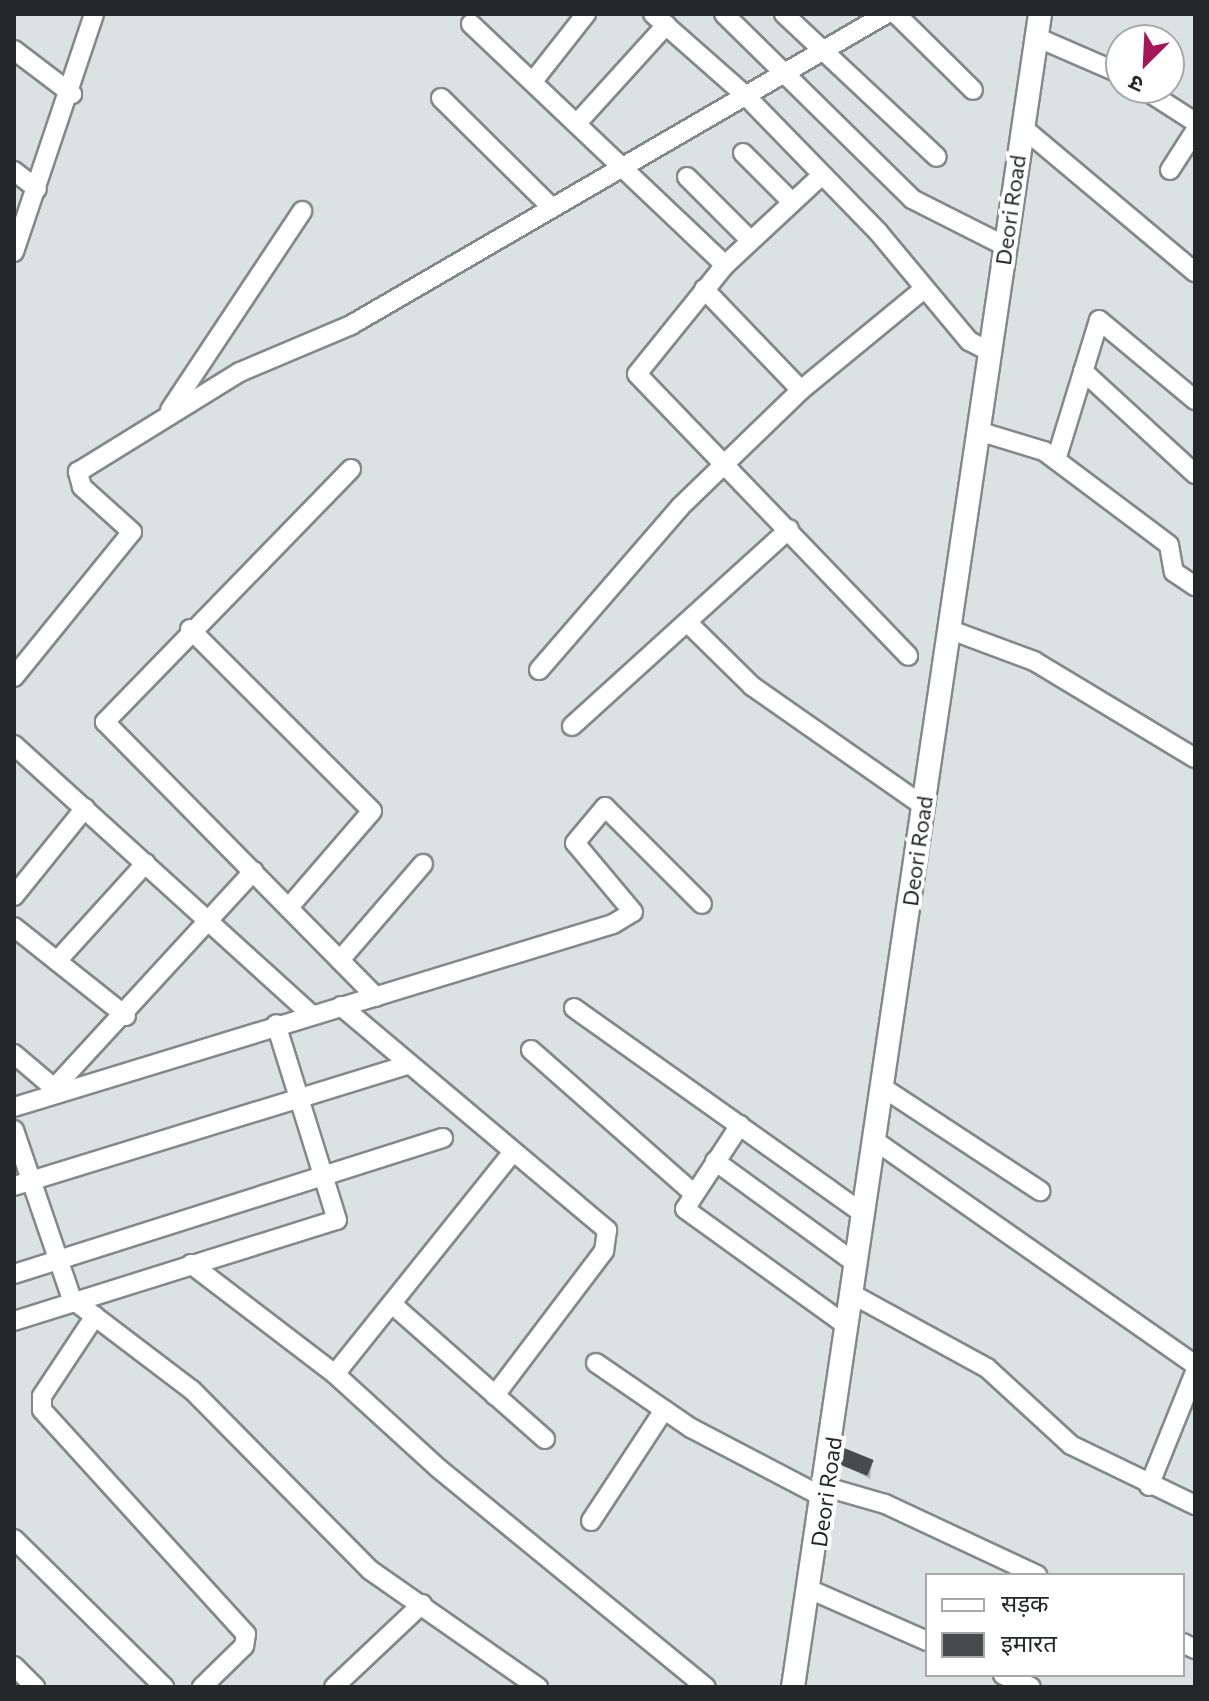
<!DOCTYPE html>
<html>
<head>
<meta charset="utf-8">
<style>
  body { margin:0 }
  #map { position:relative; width:1209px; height:1701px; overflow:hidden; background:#dbe2e2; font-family:Commissioner,"Noto Sans Devanagari",sans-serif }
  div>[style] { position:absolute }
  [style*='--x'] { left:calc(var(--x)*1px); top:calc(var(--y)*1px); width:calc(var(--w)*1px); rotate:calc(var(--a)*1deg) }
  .shadow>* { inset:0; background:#0003 }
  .building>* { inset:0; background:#464b4c; transform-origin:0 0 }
  .roads { filter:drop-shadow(2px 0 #83898a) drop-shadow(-2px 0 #83898a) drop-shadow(0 2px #83898a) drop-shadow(0 -2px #83898a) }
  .minor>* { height:18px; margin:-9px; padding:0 9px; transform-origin:9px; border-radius:9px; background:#fff }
  .tertiary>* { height:22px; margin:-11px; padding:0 11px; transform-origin:11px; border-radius:11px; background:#fff }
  span { translate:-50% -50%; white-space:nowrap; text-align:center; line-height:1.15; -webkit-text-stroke:8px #fff; paint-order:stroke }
  .street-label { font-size:22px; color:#242727 }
  .frame { position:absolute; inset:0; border:16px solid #242727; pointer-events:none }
  .legend { position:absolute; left:925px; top:1573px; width:260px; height:104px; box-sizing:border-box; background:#fff; border:2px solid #a7a9a9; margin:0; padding:10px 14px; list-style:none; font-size:24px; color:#242727 }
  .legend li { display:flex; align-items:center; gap:16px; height:40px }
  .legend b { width:40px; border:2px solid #a7a9a9 }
  .north { position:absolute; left:1105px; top:24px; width:80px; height:80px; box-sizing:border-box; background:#fff; border:2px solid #a7a9a9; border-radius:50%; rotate:204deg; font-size:22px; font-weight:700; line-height:32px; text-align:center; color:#242727 }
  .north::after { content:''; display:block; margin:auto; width:28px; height:36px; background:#a51659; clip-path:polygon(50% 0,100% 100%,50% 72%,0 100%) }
</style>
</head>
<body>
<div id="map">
  <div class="shadow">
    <div style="clip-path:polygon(872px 1462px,870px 1479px,840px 1463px)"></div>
  </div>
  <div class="building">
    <div style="left:844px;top:1448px;width:32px;height:17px;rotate:22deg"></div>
  </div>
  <div class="roads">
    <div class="minor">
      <div style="--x:653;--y:14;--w:123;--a:41.4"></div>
      <div style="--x:745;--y:95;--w:192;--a:45.8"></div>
      <div style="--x:879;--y:233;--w:141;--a:50.2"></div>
      <div style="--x:969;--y:341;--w:22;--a:27"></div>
      <div style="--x:724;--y:14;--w:264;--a:44.5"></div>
      <div style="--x:912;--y:199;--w:104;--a:26.8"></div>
      <div style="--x:784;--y:14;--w:209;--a:43.1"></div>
      <div style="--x:896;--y:14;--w:108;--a:44.6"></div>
      <div style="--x:471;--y:24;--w:350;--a:43.5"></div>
      <div style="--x:1036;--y:37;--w:93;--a:23.5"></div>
      <div style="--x:14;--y:50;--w:73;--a:37.2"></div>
      <div style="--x:534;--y:80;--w:84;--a:-51.8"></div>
      <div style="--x:1142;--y:88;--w:63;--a:32.7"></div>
      <div style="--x:441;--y:98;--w:152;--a:44.7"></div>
      <div style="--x:579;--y:121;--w:130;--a:-47.8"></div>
      <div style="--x:1022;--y:127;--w:226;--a:40"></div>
      <div style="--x:743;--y:153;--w:68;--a:45"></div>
      <div style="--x:1170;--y:170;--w:46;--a:-57.3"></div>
      <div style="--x:14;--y:171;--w:29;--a:38"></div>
      <div style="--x:822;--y:175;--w:132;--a:137.1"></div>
      <div style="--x:725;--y:265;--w:140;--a:128.9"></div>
      <div style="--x:637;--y:374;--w:391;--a:46.1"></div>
      <div style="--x:687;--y:177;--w:89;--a:45"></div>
      <div style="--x:14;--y:252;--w:251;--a:-71.4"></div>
      <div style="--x:704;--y:289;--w:140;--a:46.2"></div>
      <div style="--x:1083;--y:371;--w:152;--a:42.6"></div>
      <div style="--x:170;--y:410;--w:239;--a:-56.4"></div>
      <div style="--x:978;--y:431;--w:69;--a:16.9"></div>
      <div style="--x:1044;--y:451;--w:156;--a:36.9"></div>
      <div style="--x:1169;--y:545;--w:27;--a:80"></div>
      <div style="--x:1174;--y:572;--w:25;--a:34"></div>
      <div style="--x:1056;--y:460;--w:146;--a:-72.9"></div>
      <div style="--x:1099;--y:320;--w:125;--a:39.8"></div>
      <div style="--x:351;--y:469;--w:353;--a:134.2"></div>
      <div style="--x:105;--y:722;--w:386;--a:45.4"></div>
      <div style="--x:688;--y:623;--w:90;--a:44.5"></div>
      <div style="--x:752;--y:686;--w:208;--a:35"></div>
      <div style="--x:190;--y:629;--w:257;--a:45"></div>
      <div style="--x:372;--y:811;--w:127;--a:130.8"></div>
      <div style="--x:948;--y:629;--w:92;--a:20.4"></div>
      <div style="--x:1034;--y:661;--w:188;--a:31.1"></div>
      <div style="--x:539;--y:670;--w:216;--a:-49.1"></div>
      <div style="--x:680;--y:507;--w:168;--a:-44"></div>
      <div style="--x:801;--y:390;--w:159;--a:-39.4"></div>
      <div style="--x:14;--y:677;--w:187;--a:-50.9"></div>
      <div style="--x:132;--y:532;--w:67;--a:-138"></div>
      <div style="--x:82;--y:487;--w:16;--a:-105"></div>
      <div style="--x:78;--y:472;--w:190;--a:-31.7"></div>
      <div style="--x:240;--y:372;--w:121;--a:-22.9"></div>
      <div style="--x:351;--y:325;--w:619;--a:-30.17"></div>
      <div style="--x:572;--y:726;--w:293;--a:-42.2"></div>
      <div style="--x:14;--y:745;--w:401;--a:42.2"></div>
      <div style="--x:14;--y:896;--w:113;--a:-51.1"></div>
      <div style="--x:14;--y:927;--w:143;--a:38.5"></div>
      <div style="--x:340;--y:960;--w:127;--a:-49.2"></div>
      <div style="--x:57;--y:961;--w:132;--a:-47.8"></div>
      <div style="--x:341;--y:1006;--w:348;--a:40.1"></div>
      <div style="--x:607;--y:1230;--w:21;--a:98"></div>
      <div style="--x:604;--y:1251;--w:181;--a:127.1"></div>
      <div style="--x:574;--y:1008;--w:351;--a:35.4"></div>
      <div style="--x:531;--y:1050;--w:215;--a:41.4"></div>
      <div style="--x:14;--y:1054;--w:60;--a:40.3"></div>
      <div style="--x:56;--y:1086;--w:292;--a:-47.4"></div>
      <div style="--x:885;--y:1089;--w:186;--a:33.3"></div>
      <div style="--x:14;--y:1107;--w:626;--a:-16.99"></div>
      <div style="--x:613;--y:924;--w:23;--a:-31"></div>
      <div style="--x:633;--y:912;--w:90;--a:-130"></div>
      <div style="--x:575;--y:843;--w:47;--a:-50.2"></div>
      <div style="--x:605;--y:807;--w:137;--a:45"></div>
      <div style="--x:740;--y:1125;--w:100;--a:123.2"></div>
      <div style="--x:685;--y:1209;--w:200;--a:35.8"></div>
      <div style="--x:14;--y:1130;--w:179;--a:71.1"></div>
      <div style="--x:72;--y:1299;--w:151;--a:37.2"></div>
      <div style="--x:192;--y:1390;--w:253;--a:45.3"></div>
      <div style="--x:370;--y:1570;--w:205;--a:34.9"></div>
      <div style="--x:874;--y:1140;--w:392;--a:35"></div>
      <div style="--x:715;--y:1161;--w:172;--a:36"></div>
      <div style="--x:14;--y:1186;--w:414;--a:-17.1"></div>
      <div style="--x:191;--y:1264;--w:181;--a:37.4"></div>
      <div style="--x:335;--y:1374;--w:139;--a:42.4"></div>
      <div style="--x:438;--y:1468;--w:346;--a:39.3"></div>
      <div style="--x:14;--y:1274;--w:450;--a:-17.6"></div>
      <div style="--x:850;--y:1293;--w:156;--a:28.7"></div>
      <div style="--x:987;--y:1368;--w:114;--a:42.5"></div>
      <div style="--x:1071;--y:1445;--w:138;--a:25.8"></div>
      <div style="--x:392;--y:1304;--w:204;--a:41.4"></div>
      <div style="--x:95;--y:1316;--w:96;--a:123.5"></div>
      <div style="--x:42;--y:1396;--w:14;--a:90"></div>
      <div style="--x:42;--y:1410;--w:303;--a:47.7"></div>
      <div style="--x:246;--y:1634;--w:12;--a:99"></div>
      <div style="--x:244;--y:1646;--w:59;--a:135.7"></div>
      <div style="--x:14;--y:1321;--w:338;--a:-17.4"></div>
      <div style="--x:337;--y:1220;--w:205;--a:-107.3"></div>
      <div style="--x:596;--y:1363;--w:115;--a:34.4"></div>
      <div style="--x:691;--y:1428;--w:151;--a:27.6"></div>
      <div style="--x:335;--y:1374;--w:285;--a:-51.3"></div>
      <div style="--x:1149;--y:1486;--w:123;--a:-68"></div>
      <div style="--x:826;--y:1487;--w:61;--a:16.1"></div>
      <div style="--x:885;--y:1504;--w:168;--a:25"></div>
      <div style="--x:591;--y:1521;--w:133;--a:-56.7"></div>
      <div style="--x:14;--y:1539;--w:211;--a:44.6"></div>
      <div style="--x:811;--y:1590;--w:127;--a:23.7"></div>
      <div style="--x:1183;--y:1643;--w:13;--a:27"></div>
      <div style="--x:14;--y:1666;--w:30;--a:45"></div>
      <div style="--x:1003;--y:1675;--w:30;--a:23"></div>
      <div style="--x:334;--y:1687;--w:121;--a:-43.3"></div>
    </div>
    <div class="tertiary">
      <div style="--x:793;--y:1687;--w:1691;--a:-81.6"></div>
    </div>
  </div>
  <div class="street-label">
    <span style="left:1010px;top:210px;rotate:-82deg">Deori Road</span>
    <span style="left:917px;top:851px;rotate:-82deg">Deori Road</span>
    <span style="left:826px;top:1492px;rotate:-82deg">Deori Road</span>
  </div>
  <div class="frame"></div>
  <ul class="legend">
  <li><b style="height:10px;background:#fff"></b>सड़क</li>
  <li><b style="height:22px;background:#464b4c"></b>इमारत</li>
  </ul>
  <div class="north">उ</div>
</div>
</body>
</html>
